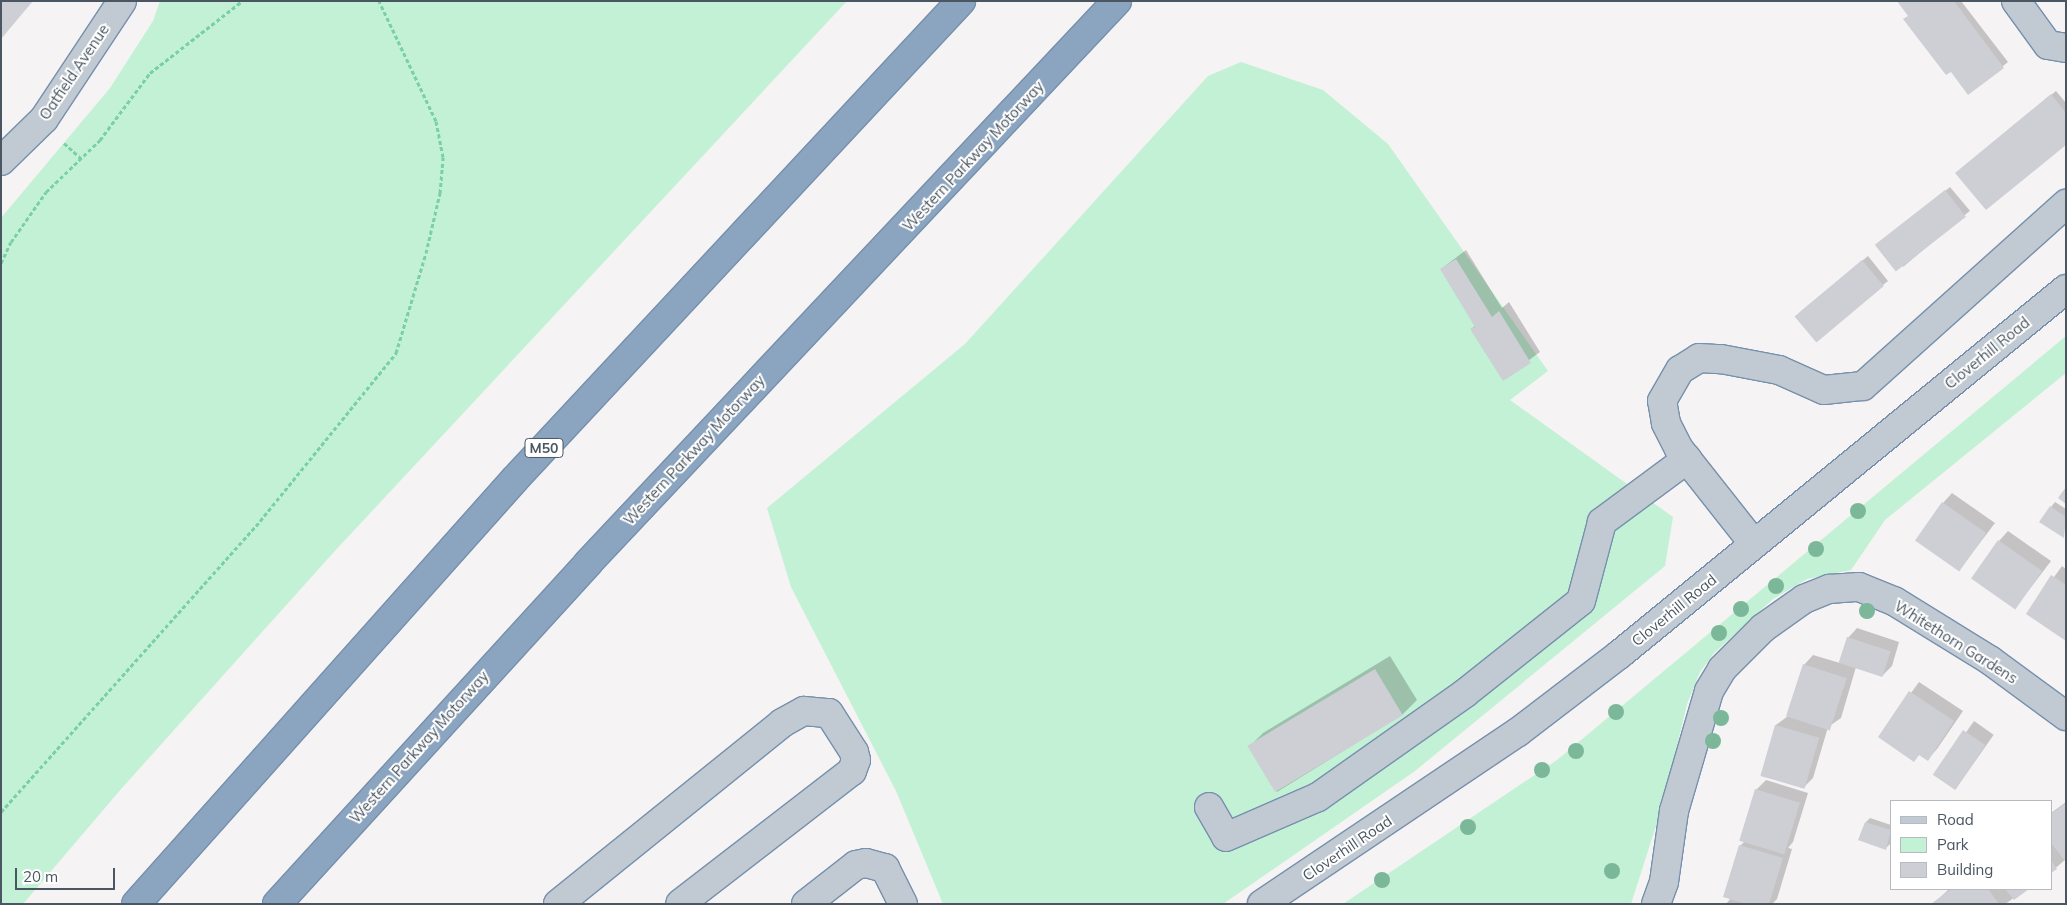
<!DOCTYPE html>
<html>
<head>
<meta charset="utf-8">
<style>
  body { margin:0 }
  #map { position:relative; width:2067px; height:905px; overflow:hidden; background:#f5f3f3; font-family:Mulish,sans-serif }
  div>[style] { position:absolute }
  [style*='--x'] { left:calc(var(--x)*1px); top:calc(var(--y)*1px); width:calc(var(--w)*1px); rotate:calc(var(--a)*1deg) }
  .green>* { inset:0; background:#c3f1d5 }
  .shadow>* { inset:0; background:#0003; transform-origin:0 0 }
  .building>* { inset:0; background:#cdcfd5; transform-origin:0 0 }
  .path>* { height:3px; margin-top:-1.5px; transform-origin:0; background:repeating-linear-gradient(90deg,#7ad0a6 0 4px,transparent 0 6.5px) }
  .roads { filter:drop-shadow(1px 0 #7690ad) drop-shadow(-1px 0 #7690ad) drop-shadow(0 1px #7690ad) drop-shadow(0 -1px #7690ad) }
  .minor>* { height:28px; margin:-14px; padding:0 14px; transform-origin:14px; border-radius:14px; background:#c1cad2 }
  .highway>* { height:28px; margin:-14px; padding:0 14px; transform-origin:14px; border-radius:14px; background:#8ba5c1 }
  .trees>* { width:16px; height:16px; margin:-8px; border-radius:50%; background:#7bb799 }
  span { translate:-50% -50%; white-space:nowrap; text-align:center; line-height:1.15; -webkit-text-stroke:4px #fff; paint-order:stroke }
  .shield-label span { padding:1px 4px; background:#fff; border:1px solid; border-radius:4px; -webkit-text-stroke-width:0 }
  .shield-label { font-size:14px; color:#4a5661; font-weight:700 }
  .street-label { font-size:15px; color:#4a5661 }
  .frame { position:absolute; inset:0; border:2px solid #4a5661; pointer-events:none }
  .legend { position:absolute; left:1890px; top:800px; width:162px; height:90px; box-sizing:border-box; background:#fff; border:1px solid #b7bbc0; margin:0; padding:6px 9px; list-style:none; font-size:15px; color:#4a5661 }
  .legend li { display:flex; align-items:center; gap:10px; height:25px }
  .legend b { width:25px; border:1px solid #b7bbc0 }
  .scale { position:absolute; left:15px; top:868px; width:100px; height:22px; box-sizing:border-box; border:2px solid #4a5661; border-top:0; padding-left:6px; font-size:15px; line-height:18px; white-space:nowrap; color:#4a5661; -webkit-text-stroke:4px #fff; paint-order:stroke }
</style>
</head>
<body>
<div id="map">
  <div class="green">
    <div style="clip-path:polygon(160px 1px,847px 1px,333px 553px,122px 788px,23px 904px,1px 904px,1px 218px,110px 88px,153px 21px)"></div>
    <div style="clip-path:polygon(1241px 62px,1323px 90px,1388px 144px,1548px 371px,1510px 400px,1673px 517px,1665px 566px,1415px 771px,1223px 904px,943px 904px,896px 791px,791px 587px,767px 508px,965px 344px,1208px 76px)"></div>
    <div style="clip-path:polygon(2066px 336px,2066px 373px,1885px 520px,1851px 570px,1807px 579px,1773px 599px,1714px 653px,1700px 672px,1687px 704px,1663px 804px,1631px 904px,1343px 904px,1557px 760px)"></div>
  </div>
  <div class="shadow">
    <div style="clip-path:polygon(1899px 1px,1961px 1px,2008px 62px,1969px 93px)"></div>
    <div style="clip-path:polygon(2056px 91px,2066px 103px,2066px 143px,1962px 168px)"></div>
    <div style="left:1950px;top:187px;width:31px;height:87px;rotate:50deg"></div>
    <div style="clip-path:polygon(1466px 250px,1502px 308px,1509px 302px,1540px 352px,1503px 379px,1471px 329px,1476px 325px,1441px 269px)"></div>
    <div style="clip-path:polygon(1868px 256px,1888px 281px,1883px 285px,1800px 312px)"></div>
    <div style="clip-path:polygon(1952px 493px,1995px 523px,1960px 569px,1943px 503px)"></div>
    <div style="clip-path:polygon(2055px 502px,2066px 509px,2063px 537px,2051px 507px)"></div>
    <div style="clip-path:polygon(2008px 531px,2051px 561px,2016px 607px,1999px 541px)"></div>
    <div style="clip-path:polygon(2062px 566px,2066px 569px,2066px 639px,2028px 613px)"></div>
    <div style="clip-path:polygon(1857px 628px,1899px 642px,1892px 666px,1882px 676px,1856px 667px,1841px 718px,1828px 727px,1813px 778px,1803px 788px,1761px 775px,1776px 725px,1788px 716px,1804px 665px,1813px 655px,1840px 663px,1848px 638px)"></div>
    <div style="clip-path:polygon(1390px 656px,1417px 700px,1403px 714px,1277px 792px,1249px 747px,1263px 733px)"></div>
    <div style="clip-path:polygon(1919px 682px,1963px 711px,1937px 749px,1928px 759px,1920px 754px,1914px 760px,1879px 737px)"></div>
    <div style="left:1974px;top:721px;width:24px;height:67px;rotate:35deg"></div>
    <div style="clip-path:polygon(1766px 780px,1808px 793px,1793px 842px,1788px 848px,1792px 849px,1777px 899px,1772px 904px,1726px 904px,1731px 898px,1740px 846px,1745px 841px,1756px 790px)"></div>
    <div style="clip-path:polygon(2066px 802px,2066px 859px,2051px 872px,2051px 813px)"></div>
    <div style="clip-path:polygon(1870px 818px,1891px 825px,1891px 843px,1886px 848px,1866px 822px)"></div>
    <div style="clip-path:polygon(1949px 889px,2027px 889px,2005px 904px,1933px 904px)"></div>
  </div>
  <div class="building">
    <div style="clip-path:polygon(1px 1px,33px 1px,1px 39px)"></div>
    <div style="clip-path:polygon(1897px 1px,1954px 1px,2004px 68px,1968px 95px,1951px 72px,1946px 75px,1903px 19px,1908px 16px)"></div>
    <div style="clip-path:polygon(2051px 94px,2066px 113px,2066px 145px,1986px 210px,1955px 173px)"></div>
    <div style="left:1945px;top:190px;width:34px;height:89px;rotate:52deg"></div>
    <div style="clip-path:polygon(1456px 259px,1492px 317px,1499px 311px,1531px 363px,1503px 381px,1470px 329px,1475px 327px,1440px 269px)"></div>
    <div style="left:1862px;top:260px;width:34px;height:88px;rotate:50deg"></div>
    <div style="clip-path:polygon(2066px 487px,2066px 504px,2058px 498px)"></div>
    <div style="left:1942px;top:502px;width:54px;height:47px;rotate:35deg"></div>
    <div style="clip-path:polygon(2050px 506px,2066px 517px,2064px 538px,2039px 522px)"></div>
    <div style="left:1998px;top:540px;width:54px;height:47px;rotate:35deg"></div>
    <div style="clip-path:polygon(2051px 575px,2066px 585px,2066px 641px,2026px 614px)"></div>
    <div style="left:1847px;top:637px;width:46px;height:27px;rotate:18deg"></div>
    <div style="left:1803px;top:664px;width:46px;height:55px;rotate:18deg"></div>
    <div style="left:1375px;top:669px;width:54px;height:149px;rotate:59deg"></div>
    <div style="clip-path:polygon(1909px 691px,1954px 721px,1928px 761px,1919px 755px,1914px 762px,1878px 737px)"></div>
    <div style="left:1775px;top:725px;width:46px;height:53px;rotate:16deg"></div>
    <div style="left:1963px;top:730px;width:27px;height:54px;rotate:34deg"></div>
    <div style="left:1755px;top:789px;width:47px;height:54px;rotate:17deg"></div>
    <div style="clip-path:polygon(2066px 803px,2066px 860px,2065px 861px,2051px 843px,2051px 814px)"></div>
    <div style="clip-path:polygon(1865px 822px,1891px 830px,1886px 850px,1858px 840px)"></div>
    <div style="clip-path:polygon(1739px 845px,1783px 858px,1769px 904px,1746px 904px,1723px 897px)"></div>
    <div style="clip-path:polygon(2051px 860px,2057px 869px,2051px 873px)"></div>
    <div style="clip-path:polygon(1951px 889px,1988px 889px,1999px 904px,1931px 904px)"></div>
    <div style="clip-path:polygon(2005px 889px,2029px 889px,2014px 900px)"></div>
  </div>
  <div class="path">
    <div style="--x:64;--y:143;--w:24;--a:42"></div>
    <div style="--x:1;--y:263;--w:23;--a:-65"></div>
    <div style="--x:11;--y:242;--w:61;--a:-55"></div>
    <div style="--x:46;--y:192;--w:75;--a:-43.9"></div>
    <div style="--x:100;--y:140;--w:84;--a:-53.3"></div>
    <div style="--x:150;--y:73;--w:117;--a:-38"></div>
    <div style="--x:1;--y:812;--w:383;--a:-48.3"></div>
    <div style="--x:256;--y:526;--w:223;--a:-51"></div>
    <div style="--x:396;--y:353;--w:104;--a:-73.3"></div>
    <div style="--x:426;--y:253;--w:62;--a:-76.9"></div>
    <div style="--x:440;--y:193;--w:36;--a:-85"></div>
    <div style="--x:443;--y:157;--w:37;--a:-101"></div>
    <div style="--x:436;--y:121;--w:133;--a:-115.4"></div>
  </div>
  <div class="roads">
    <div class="minor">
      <div style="--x:2016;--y:1;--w:54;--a:54"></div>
      <div style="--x:2048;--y:45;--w:18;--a:9"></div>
      <div style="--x:1;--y:161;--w:60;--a:-44.3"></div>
      <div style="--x:44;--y:119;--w:141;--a:-56.5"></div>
      <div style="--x:1754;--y:544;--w:121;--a:-128.3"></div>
      <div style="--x:1679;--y:449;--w:29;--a:-117"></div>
      <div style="--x:1666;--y:423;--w:22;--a:-100"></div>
      <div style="--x:1662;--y:401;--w:36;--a:-60"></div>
      <div style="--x:1680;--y:370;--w:22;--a:-32"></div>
      <div style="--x:1699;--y:358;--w:22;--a:3"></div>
      <div style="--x:1721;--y:359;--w:59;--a:10.7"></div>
      <div style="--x:1779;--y:370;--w:49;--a:24"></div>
      <div style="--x:1824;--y:390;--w:39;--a:-6"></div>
      <div style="--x:1863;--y:386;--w:273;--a:-41.9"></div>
      <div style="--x:1209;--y:807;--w:34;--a:60"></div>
      <div style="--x:1226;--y:837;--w:100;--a:-23.5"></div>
      <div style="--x:1318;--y:797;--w:179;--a:-35.2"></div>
      <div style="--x:1464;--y:694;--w:149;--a:-38.5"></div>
      <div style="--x:1581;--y:601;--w:82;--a:-75.1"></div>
      <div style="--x:1602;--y:522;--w:106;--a:-36.5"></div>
      <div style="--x:558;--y:904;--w:288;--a:-38.9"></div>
      <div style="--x:782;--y:723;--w:25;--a:-29"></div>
      <div style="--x:804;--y:711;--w:25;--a:5"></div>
      <div style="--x:829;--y:713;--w:46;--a:57.3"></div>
      <div style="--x:854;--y:752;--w:8;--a:76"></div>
      <div style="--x:856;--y:760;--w:12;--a:110"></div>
      <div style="--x:852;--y:771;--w:217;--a:142.3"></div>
      <div style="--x:806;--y:904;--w:63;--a:-38"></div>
      <div style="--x:856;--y:865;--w:10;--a:-11"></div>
      <div style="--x:866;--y:863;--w:20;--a:15"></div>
      <div style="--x:885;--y:868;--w:40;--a:63.4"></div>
      <div style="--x:1262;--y:904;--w:308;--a:-33.9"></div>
      <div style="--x:1518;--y:732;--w:128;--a:-37.4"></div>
      <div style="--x:1620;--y:654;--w:576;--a:-39.3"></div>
      <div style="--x:1656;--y:904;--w:23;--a:-70"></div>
      <div style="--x:1664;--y:882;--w:72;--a:-82"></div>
      <div style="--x:1674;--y:811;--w:125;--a:-73.7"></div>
      <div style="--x:1709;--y:691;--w:26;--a:-59"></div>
      <div style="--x:1722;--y:669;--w:58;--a:-45"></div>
      <div style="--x:1763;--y:628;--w:50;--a:-35.3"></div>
      <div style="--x:1804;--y:599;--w:27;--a:-22"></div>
      <div style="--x:1829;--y:589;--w:30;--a:-4"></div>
      <div style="--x:1859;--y:587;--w:38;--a:22"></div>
      <div style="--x:1894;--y:601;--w:114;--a:31.7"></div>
      <div style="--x:1991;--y:661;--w:93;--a:36.3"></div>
    </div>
    <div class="highway">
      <div style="--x:136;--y:904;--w:569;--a:-48.27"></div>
      <div style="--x:515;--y:479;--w:654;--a:-46.98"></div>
      <div style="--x:277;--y:904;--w:462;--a:-47.6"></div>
      <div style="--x:588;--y:563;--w:772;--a:-46.73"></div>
    </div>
  </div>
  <div class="trees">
    <div style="left:1858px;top:511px"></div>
    <div style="left:1816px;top:549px"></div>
    <div style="left:1776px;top:586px"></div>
    <div style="left:1741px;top:609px"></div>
    <div style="left:1867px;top:611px"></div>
    <div style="left:1719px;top:633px"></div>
    <div style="left:1616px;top:712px"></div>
    <div style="left:1721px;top:718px"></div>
    <div style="left:1713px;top:741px"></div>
    <div style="left:1576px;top:751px"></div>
    <div style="left:1542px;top:770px"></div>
    <div style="left:1468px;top:827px"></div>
    <div style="left:1612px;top:871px"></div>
    <div style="left:1382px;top:880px"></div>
  </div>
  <div class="shield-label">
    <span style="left:544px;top:448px">M50</span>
  </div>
  <div class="street-label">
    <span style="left:74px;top:72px;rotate:-56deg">Oatfield Avenue</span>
    <span style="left:973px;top:156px;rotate:-47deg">Western Parkway Motorway</span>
    <span style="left:1987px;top:353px;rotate:-39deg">Cloverhill Road</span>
    <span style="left:694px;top:450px;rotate:-47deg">Western Parkway Motorway</span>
    <span style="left:1674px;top:610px;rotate:-39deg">Cloverhill Road</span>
    <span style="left:1956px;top:642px;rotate:32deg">Whitethorn Gardens</span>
    <span style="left:419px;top:747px;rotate:-48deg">Western Parkway Motorway</span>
    <span style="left:1347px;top:848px;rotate:-34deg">Cloverhill Road</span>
  </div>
  <div class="frame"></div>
  <ul class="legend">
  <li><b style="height:6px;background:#c1cad2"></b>Road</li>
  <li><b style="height:14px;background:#c3f1d5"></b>Park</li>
  <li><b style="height:14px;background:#cdcfd5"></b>Building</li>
  </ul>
  <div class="scale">20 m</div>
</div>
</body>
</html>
